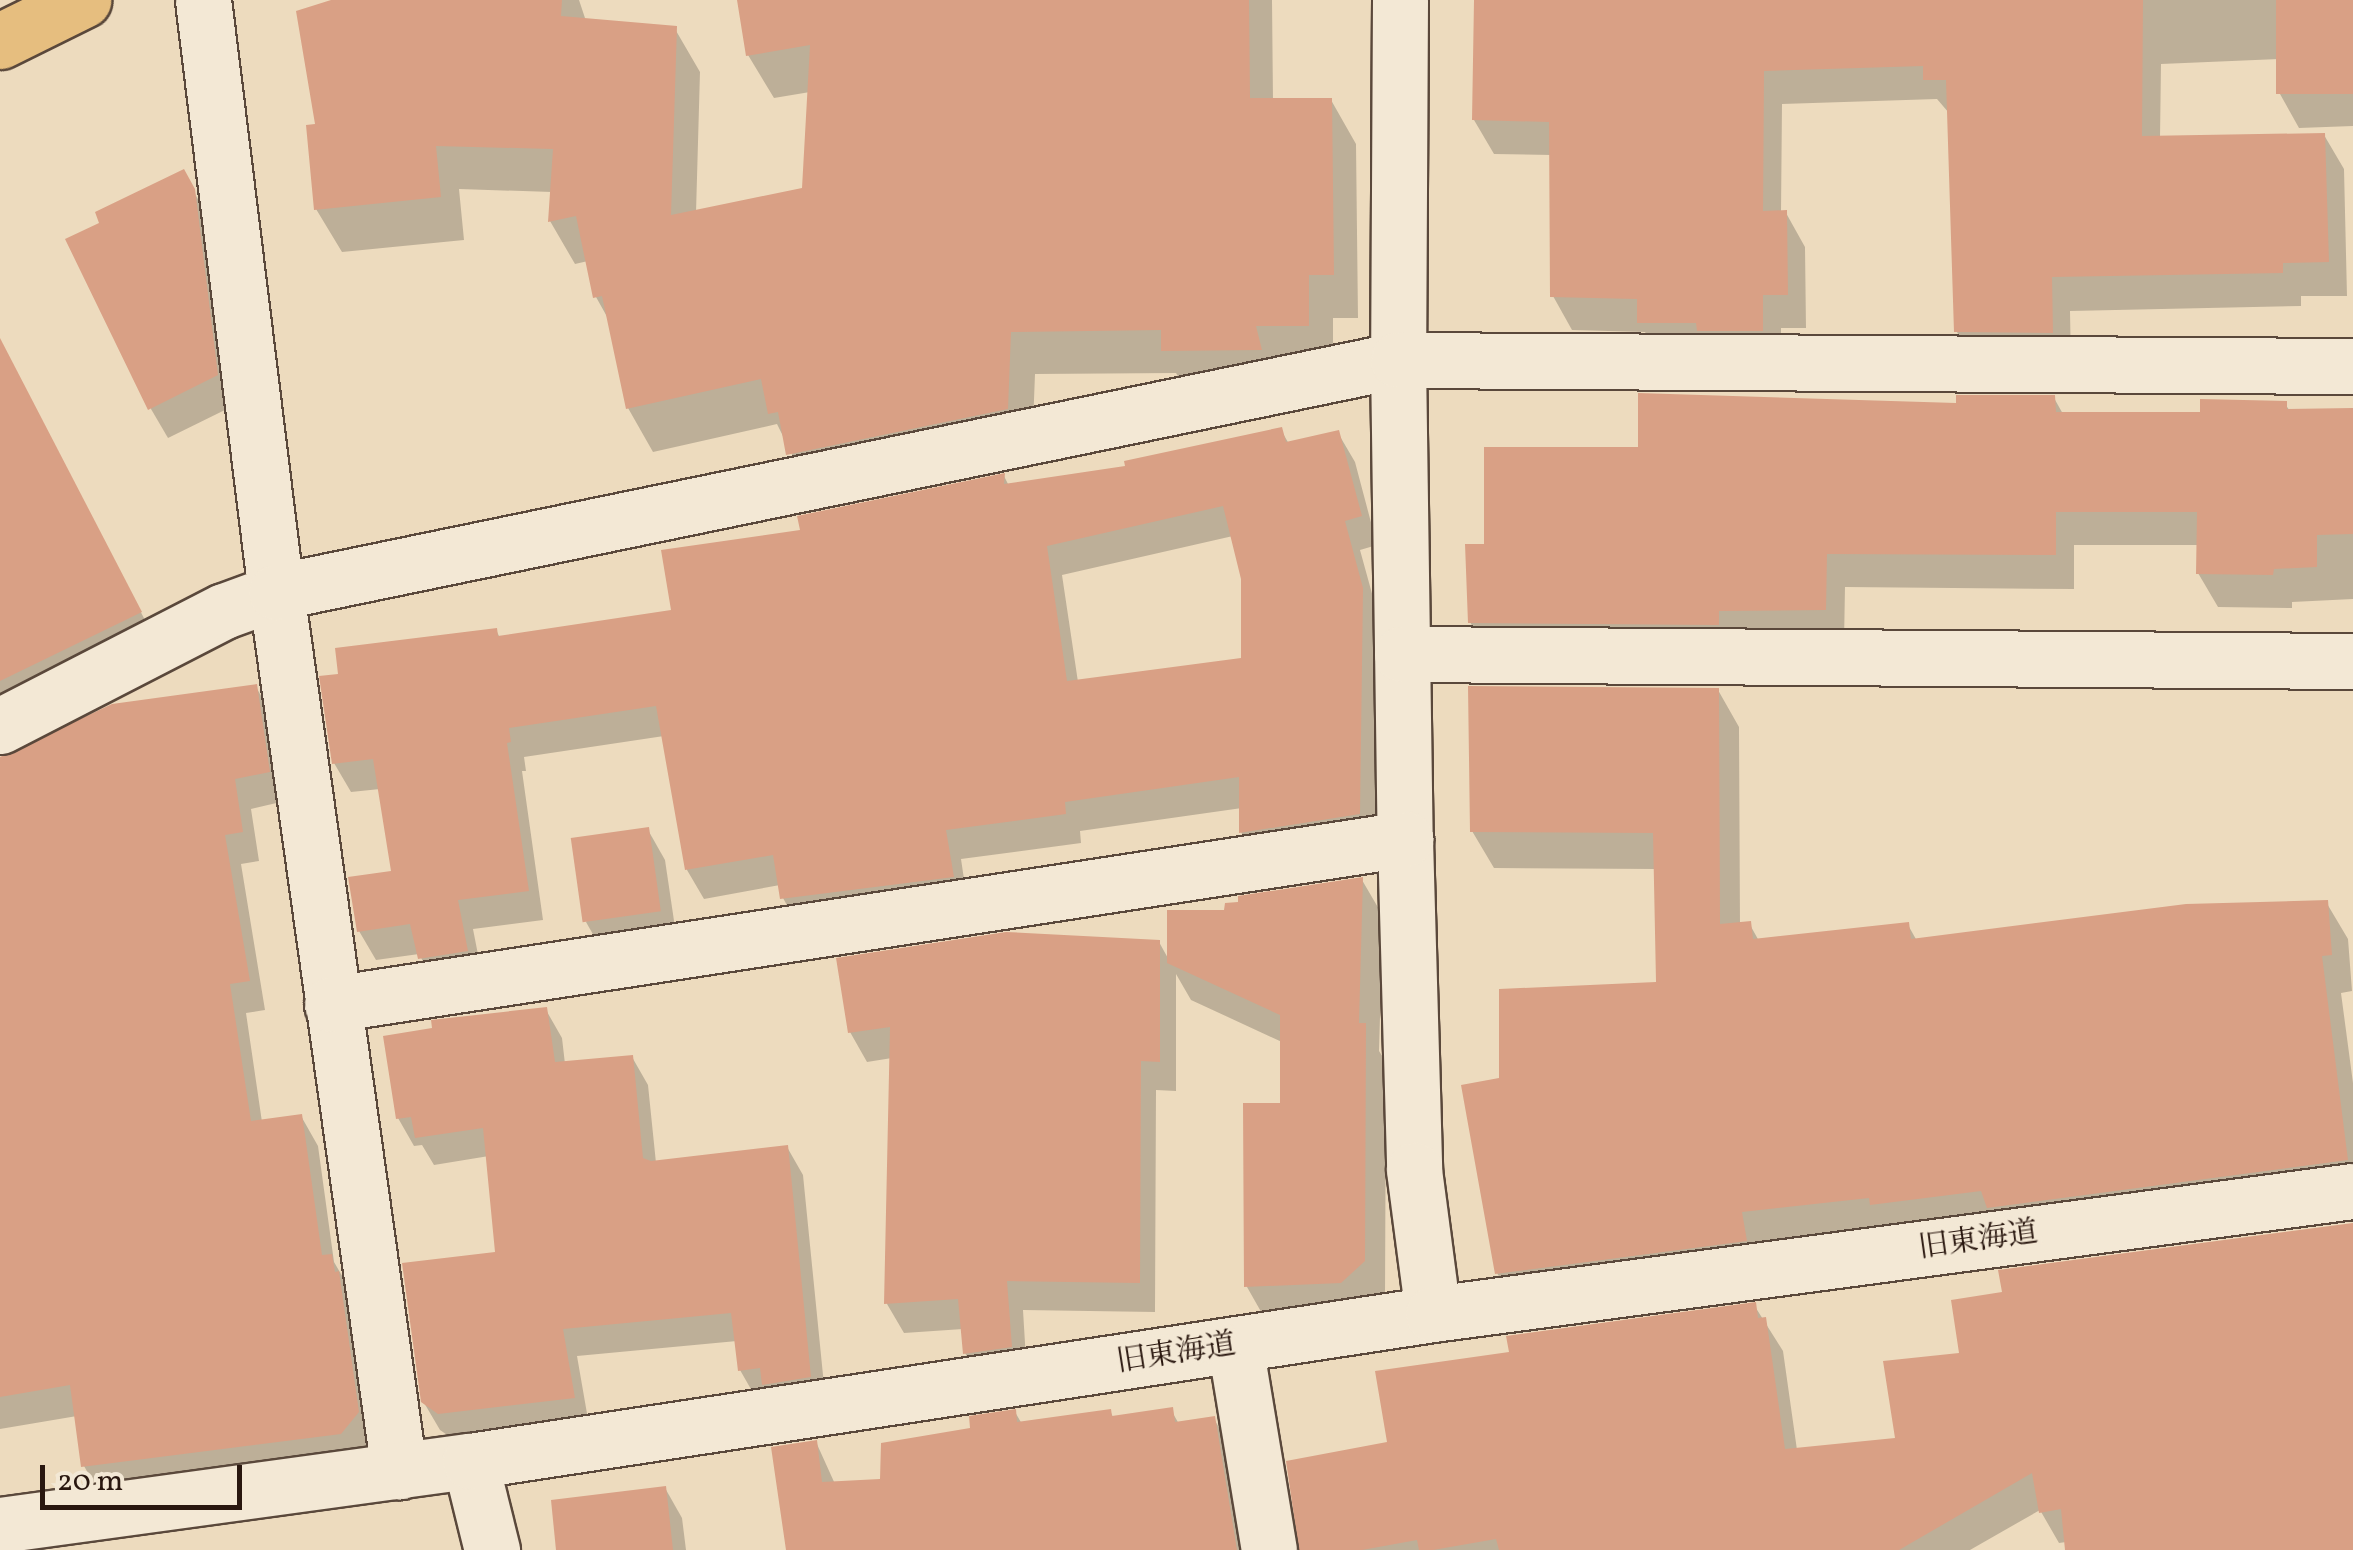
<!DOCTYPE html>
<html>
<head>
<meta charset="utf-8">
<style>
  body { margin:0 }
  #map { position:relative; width:2353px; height:1550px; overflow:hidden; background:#eddbbe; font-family:Vollkorn,"Noto Serif JP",serif }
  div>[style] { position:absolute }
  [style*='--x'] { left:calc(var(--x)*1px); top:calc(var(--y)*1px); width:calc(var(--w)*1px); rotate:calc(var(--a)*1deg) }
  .shadow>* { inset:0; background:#0003 }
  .building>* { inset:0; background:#d9a085; transform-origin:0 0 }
  .roads { filter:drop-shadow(2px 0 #5a483b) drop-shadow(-2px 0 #5a483b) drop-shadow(0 2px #5a483b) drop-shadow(0 -2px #5a483b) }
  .minor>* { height:55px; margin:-27.5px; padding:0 27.5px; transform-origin:27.5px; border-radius:27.5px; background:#f3e8d5 }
  .trunk>* { height:55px; margin:-27.5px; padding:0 27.5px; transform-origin:27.5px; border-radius:27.5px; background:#e6be7f }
  span { translate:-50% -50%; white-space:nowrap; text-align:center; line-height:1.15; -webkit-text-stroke:8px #f3e8d5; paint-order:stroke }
  .street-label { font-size:30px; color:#29170f }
  .scale { position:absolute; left:40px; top:1465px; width:202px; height:45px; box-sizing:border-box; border:5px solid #29170f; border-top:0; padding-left:12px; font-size:30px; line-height:35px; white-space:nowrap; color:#29170f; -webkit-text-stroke:8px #f3e8d5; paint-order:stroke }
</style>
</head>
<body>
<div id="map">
  <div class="shadow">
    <div style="clip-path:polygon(340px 0,579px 0,586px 21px,675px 29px,700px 72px,696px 213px,804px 191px,810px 92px,774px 98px,748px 55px,740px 0,1272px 0,1273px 101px,1331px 100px,1356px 144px,1358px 318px,1333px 318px,1333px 369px,1189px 394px,1176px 373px,1035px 374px,1032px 452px,813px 497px,777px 424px,653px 452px,628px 408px,610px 322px,596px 297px,588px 261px,575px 264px,550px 221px,552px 192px,459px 189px,464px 240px,342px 252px,316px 209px,318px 126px)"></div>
    <div style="clip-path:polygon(1476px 0,2353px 0,2353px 126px,2299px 128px,2280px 94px,2279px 59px,2161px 64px,2160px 138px,2324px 135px,2344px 169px,2347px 296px,2301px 296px,2301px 306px,2070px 311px,2071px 366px,1976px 365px,1957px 332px,1949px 113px,1937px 99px,1782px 104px,1781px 213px,1786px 213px,1805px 247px,1806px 328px,1781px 328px,1781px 364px,1659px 356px,1645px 332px,1572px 330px,1553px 296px,1552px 155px,1494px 154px,1474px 120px)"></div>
    <div style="clip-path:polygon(183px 173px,211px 222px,233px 406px,168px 438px,151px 409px)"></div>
    <div style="clip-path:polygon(0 343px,157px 643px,0 719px)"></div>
    <div style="clip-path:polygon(2054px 398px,2063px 414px,2202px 415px,2285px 404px,2290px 411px,2353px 410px,2353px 599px,2292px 602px,2292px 608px,2218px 607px,2198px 573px,2199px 545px,2074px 545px,2074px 589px,1845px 587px,1844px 643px,1490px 656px,1470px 622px,1487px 546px,1640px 450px,1959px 406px)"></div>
    <div style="clip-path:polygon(evenodd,1281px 430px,1289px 444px,1338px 433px,1355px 462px,1377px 545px,1360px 550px,1379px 619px,1375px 843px,1258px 861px,1241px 832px,1242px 808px,1080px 831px,1081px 843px,961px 859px,968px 906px,799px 927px,783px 898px,780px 885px,704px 899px,687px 870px,664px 736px,524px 757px,526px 771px,522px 771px,543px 920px,473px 929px,483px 980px,437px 987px,419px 954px,376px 960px,359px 931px,394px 873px,380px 789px,351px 792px,334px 763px,341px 676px,496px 630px,500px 638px,674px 612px,803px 532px,1004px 476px,1009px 486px,1128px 468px,1281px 430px,1233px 536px,1244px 579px,1243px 660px,1078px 682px,1062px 575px,1233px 536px)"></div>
    <div style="clip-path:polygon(256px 687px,273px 717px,285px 801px,251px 809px,259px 861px,241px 864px,265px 1010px,246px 1013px,262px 1122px,301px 1116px,318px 1146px,334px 1262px,348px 1286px,375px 1443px,358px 1463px,101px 1496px,84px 1466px,77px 1416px,0 1429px,0 760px)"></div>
    <div style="clip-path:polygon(1718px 690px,1739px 727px,1740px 924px,1749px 923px,1759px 941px,1908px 925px,1917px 941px,2326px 902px,2348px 939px,2352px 991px,2341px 993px,2353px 1083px,2353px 1199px,1518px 1310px,1497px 1273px,1502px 1080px,1658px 984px,1656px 869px,1494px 868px,1472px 831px)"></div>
    <div style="clip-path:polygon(648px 830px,665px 860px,677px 941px,603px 952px,586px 922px)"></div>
    <div style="clip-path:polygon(1362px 880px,1383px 916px,1379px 1051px,1386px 1062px,1385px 1299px,1268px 1324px,1247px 1287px,1283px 1106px,1282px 1042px,1191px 1000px,1176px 974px,1176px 1091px,1156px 1090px,1155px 1312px,1023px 1310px,1027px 1376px,982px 1383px,965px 1353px,963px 1329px,904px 1333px,887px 1304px,892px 1058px,867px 1062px,850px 1032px,1159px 942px,1169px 960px,1227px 912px)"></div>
    <div style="clip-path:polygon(546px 1010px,562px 1038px,565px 1064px,632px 1057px,648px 1085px,656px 1163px,787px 1147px,803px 1175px,826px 1405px,756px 1398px,740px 1370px,737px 1341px,577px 1356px,589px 1425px,456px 1441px,440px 1430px,423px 1401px,498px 1254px,489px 1156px,434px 1165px,422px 1145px,414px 1146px,398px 1118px)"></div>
    <div style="clip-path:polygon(2353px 1225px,2353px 1550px,2067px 1550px,2066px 1542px,2059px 1543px,2040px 1510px,1970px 1550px,1302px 1550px,1390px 1444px,1511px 1354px,1754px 1305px,1783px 1351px,1797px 1450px,1898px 1440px,1962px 1355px)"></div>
    <div style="clip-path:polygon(1171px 1410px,1179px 1424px,1214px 1419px,1232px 1450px,1248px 1550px,789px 1550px,816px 1442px,835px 1484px,883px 1482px,1015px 1412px,1022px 1424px,1110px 1411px,1114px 1419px)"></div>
    <div style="clip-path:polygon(665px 1488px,682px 1518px,686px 1550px,559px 1550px)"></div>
  </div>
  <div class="building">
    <div style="clip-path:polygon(331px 0,562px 0,561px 16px,677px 26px,671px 215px,802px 188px,810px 45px,746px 56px,737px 0,1249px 0,1250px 98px,1332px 98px,1334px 275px,1309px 275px,1309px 326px,1256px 326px,1262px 350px,1161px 351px,1161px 330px,1011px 332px,1008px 409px,786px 455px,778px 412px,768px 414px,761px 379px,626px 409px,602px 296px,593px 298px,576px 216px,548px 222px,553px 149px,436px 146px,441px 197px,314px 210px,306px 125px,315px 124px,296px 11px)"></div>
    <div style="clip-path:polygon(1474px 0,2143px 0,2142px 136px,2325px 133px,2329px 262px,2283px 263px,2283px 273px,2052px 277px,2053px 333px,1954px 332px,1946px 80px,1923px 80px,1923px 66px,1764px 71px,1763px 211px,1787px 210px,1788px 295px,1763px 295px,1763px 331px,1697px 331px,1696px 323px,1637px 323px,1637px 299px,1550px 297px,1549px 122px,1472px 120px)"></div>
    <div style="left:2276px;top:0;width:77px;height:94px"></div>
    <div style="clip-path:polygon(184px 169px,195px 189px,218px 375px,148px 410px,65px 239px,99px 223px,95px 212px)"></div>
    <div style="clip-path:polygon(0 338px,142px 612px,0 681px)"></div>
    <div style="clip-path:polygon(1638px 393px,1956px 403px,1956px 395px,2055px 395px,2056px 412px,2200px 412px,2200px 399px,2287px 401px,2287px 409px,2353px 408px,2353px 534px,2317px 535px,2317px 567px,2274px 569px,2273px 575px,2196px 574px,2197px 512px,2056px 512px,2056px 555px,1827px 554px,1826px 610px,1719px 611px,1719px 625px,1468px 623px,1465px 544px,1484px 544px,1484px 447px,1638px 447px)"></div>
    <div style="clip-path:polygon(evenodd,1282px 427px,1286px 442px,1339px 430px,1362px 516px,1345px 521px,1363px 588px,1360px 814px,1239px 833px,1239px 777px,1065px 802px,1066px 814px,946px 830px,954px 877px,780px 899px,773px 855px,685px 870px,656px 706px,509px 728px,511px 742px,507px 743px,529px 891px,458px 900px,468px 951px,418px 959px,410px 924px,357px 932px,348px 877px,391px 871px,373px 759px,332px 764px,319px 676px,338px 674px,335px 648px,497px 628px,498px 636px,671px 610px,661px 550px,800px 530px,797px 516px,1005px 473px,1004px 484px,1125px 466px,1124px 461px,1282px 427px,1223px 506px,1241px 579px,1241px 658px,1067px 681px,1047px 546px,1223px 506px)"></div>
    <div style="clip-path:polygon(257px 684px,270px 772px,235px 779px,243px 832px,225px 835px,250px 981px,230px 984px,251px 1121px,302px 1114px,322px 1255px,332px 1254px,335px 1272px,339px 1271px,359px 1412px,341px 1434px,81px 1467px,70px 1385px,0 1397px,0 757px,112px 704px)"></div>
    <div style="clip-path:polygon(1468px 686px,1719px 688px,1720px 924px,1751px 921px,1753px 939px,1909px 922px,1911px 939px,2186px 904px,2328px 900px,2332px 955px,2322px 956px,2348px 1160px,1987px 1208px,1981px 1191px,1870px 1205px,1869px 1198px,1742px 1212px,1747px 1241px,1495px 1274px,1461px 1085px,1499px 1078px,1499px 989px,1656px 982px,1653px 833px,1470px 832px)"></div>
    <div style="left:649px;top:827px;width:85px;height:79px;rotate:82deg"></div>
    <div style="clip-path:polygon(1363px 877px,1359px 1023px,1366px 1023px,1365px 1261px,1341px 1283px,1244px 1287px,1243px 1103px,1280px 1103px,1280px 1015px,1167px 963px,1167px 910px,1224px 910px,1225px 903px,1238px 902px,1238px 896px)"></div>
    <div style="clip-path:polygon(1006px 932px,1160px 940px,1160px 1062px,1141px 1061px,1140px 1283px,1007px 1281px,1012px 1347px,963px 1354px,958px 1299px,884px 1304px,890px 1027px,848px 1033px,836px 958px)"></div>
    <div style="clip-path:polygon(547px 1007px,555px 1062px,633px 1055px,643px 1158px,651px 1161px,788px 1145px,811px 1377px,762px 1385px,760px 1368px,738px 1371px,731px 1313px,563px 1329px,575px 1398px,438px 1414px,421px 1402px,402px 1263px,495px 1252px,483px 1128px,415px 1138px,411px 1117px,396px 1119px,383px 1036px,432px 1028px,431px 1020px)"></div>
    <div style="clip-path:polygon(2353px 1223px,2353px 1550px,2065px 1550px,2061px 1509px,2039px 1513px,2032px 1473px,1899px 1550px,1499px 1550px,1496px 1539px,1433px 1550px,1419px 1550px,1417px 1540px,1362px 1550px,1299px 1550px,1286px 1461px,1387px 1442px,1375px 1371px,1509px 1352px,1506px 1336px,1756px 1302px,1758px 1318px,1766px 1317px,1785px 1449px,1895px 1438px,1883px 1361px,1959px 1353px,1951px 1300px,2002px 1292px,1998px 1270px)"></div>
    <div style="clip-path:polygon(1173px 1407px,1175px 1422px,1215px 1416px,1237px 1550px,786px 1550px,771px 1447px,817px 1440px,822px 1482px,880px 1479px,881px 1443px,970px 1428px,969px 1416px,1016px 1409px,1017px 1422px,1111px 1409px,1112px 1416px)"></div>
    <div style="clip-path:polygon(666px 1486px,673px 1550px,556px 1550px,551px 1500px)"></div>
  </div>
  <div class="roads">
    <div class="minor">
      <div style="--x:203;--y:0;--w:596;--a:82.97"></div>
      <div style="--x:276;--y:592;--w:888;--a:82.03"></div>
      <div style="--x:1400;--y:0;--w:360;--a:90.3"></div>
      <div style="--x:1398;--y:360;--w:479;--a:89.2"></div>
      <div style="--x:1405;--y:839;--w:331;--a:88.4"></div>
      <div style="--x:1414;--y:1170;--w:145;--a:82.5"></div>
      <div style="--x:1402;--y:654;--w:951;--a:0.42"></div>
      <div style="--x:0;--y:726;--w:252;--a:-27.2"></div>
      <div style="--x:224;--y:611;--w:55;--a:-20.1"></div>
      <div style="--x:276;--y:592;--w:1146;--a:-11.68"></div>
      <div style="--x:1398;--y:360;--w:955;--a:0.36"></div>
      <div style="--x:332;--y:1004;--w:1086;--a:-8.74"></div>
      <div style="--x:1235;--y:1345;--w:208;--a:80.6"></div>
      <div style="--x:470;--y:1461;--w:92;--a:76.1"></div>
      <div style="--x:0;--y:1525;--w:474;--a:-7.8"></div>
      <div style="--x:470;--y:1461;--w:974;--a:-8.68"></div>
      <div style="--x:1433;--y:1314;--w:928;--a:-7.62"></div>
    </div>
    <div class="trunk">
      <div style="--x:0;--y:41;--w:93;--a:-26.3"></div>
    </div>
  </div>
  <div class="street-label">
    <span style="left:1978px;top:1241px;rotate:-8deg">旧東海道</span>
    <span style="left:1176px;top:1354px;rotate:-9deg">旧東海道</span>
  </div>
  <div class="scale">20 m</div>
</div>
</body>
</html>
